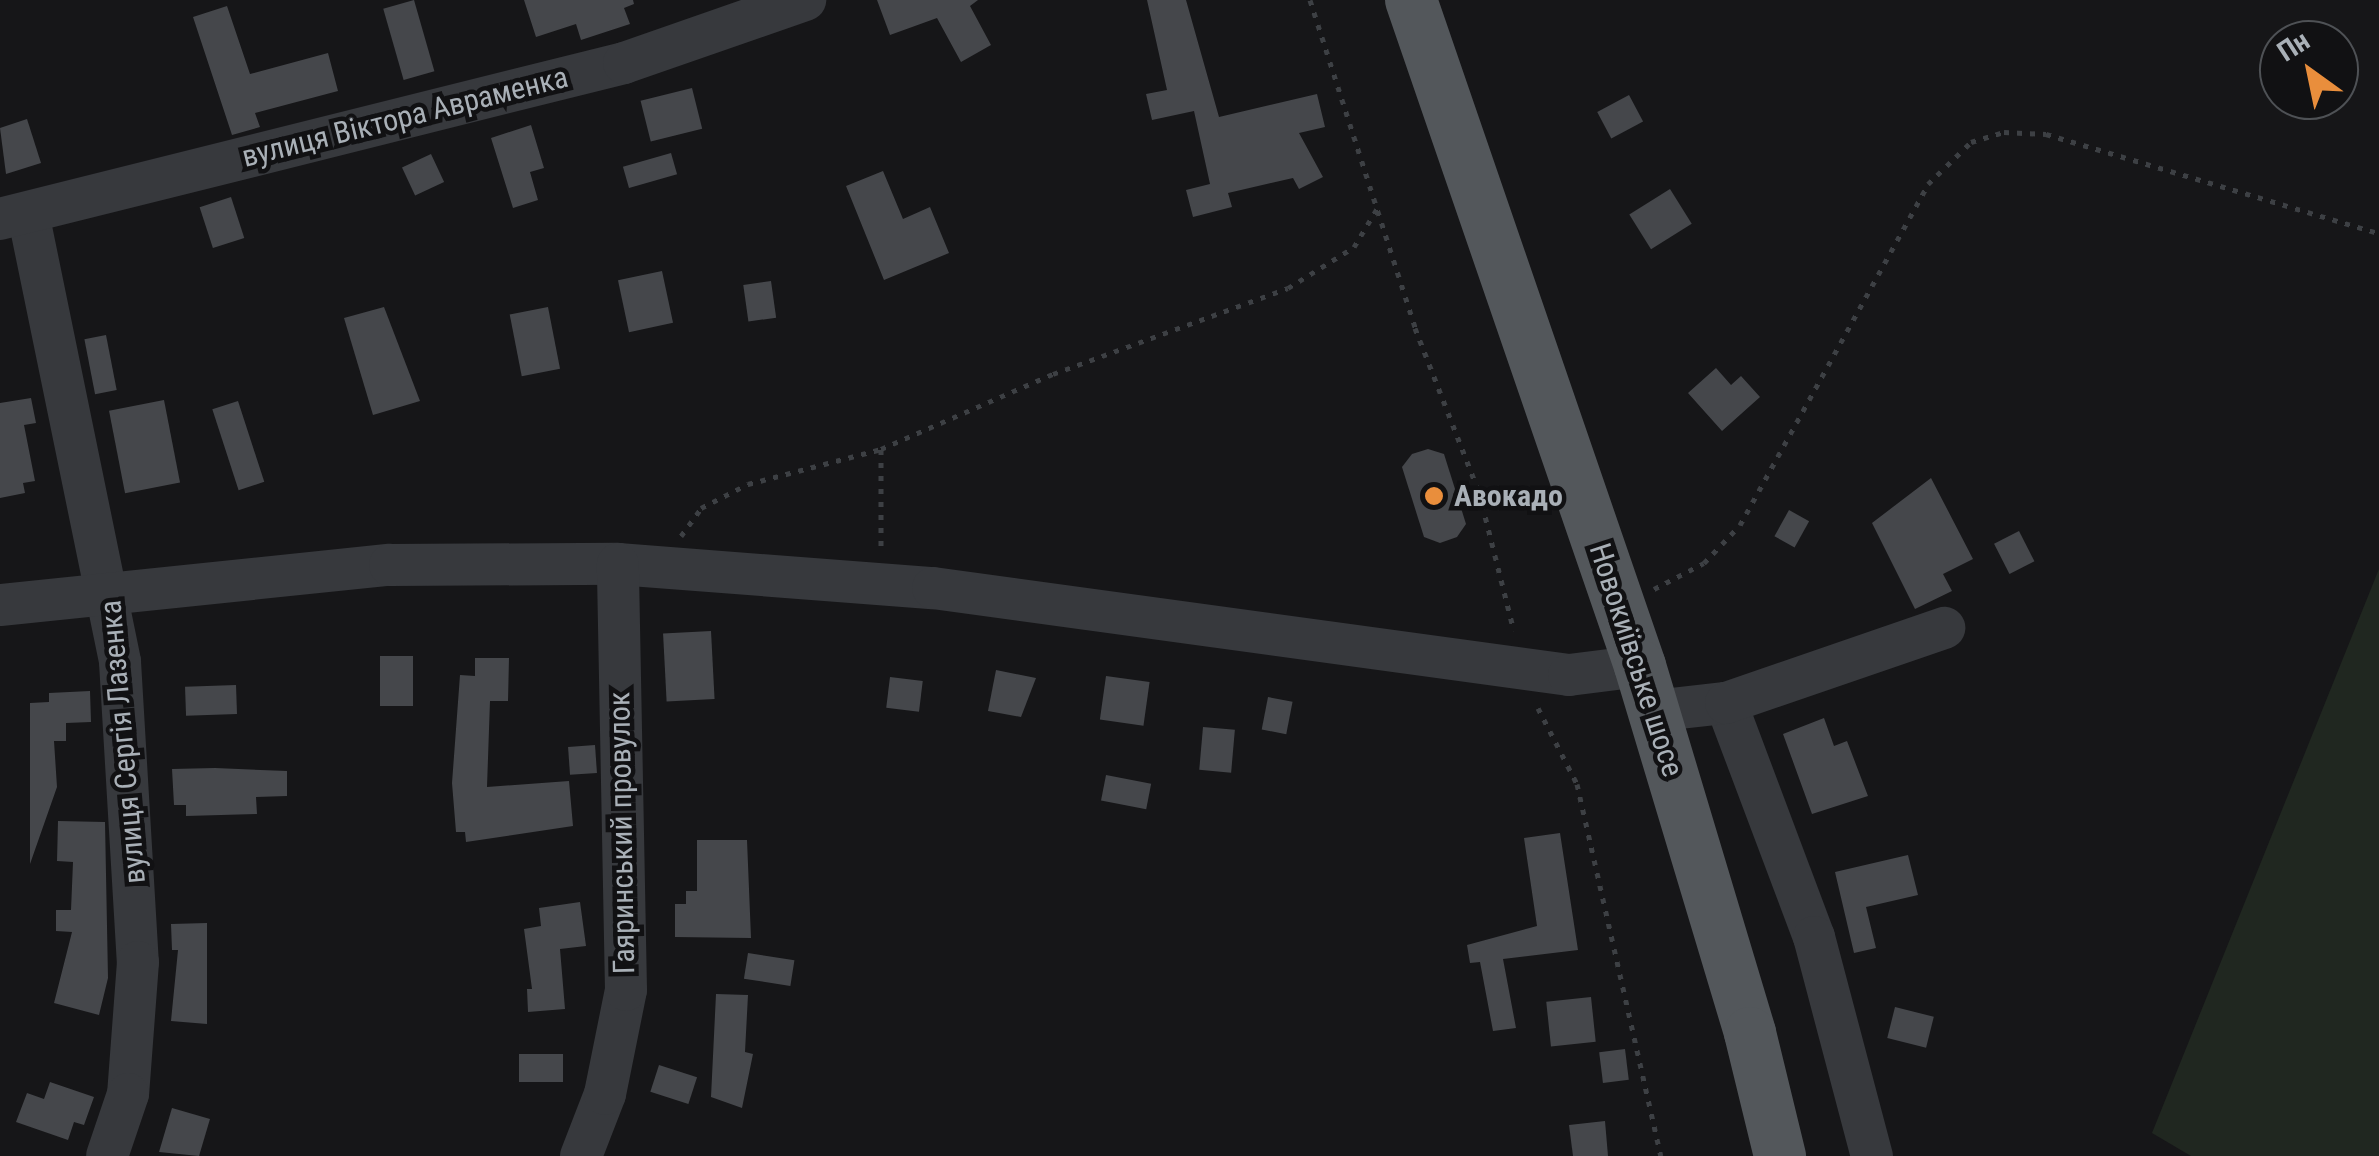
<!DOCTYPE html>
<html>
<head>
<meta charset="utf-8">
<style>
  body { margin:0 }
  #map { position:relative; width:2379px; height:1156px; overflow:hidden; background:#161618; font-family:"Roboto Condensed",sans-serif }
  div>[style] { position:absolute }
  [style*='--x'] { left:calc(var(--x)*1px); top:calc(var(--y)*1px); width:calc(var(--w)*1px); rotate:calc(var(--a)*1deg) }
  .green>* { inset:0; background:#202720 }
  .building>* { inset:0; background:#45474b; transform-origin:0 0 }
  .path>* { height:5px; margin-top:-2.5px; transform-origin:0; background:repeating-linear-gradient(90deg,#3d4044 0 5px,transparent 0 13px) }
  .minor>* { height:42px; margin:-21px; padding:0 21px; transform-origin:21px; border-radius:21px; background:#37393d }
  .major>* { height:52px; margin:-26px; padding:0 26px; transform-origin:26px; border-radius:26px; background:#53575b }
  .dots>* { width:28px; height:28px; translate:-50% -50%; box-sizing:border-box; border:5px solid #111113; border-radius:50% }
  span { translate:-50% -50%; white-space:nowrap; text-align:center; line-height:1.15; -webkit-text-stroke:9px #111113; paint-order:stroke }
  .street-label { font-size:30px; color:#a9b0b7 }
  .poi-label { font-size:30px; color:#a9b0b7; font-weight:700 }
  .left { translate:0 -50%; text-align:left }
  .north { position:absolute; left:2259px; top:20px; width:100px; height:100px; box-sizing:border-box; background:#111113; border:2px solid #4e5155; border-radius:50%; rotate:327deg; font-size:28px; font-weight:700; line-height:40px; text-align:center; color:#a9b0b7 }
  .north::after { content:''; display:block; margin:auto; width:35px; height:45px; background:#e98e3c; clip-path:polygon(50% 0,100% 100%,50% 72%,0 100%) }
</style>
</head>
<body>
<div id="map">
  <div class="green">
    <div style="clip-path:polygon(2379px 569px,2379px 1156px,2191px 1156px,2152px 1133px)"></div>
  </div>
  <div class="building">
    <div style="left:414px;top:0;width:74px;height:32px;rotate:74deg"></div>
    <div style="clip-path:polygon(524px 0,633px 0,634px 4px,624px 8px,630px 24px,581px 40px,576px 24px,536px 37px)"></div>
    <div style="clip-path:polygon(877px 0,978px 0,970px 6px,991px 45px,961px 62px,937px 18px,890px 35px)"></div>
    <div style="clip-path:polygon(1147px 0,1186px 0,1219px 117px,1317px 94px,1325px 127px,1299px 133px,1323px 177px,1299px 189px,1293px 178px,1228px 193px,1232px 207px,1193px 217px,1186px 190px,1210px 184px,1194px 111px,1152px 120px,1146px 94px,1167px 90px)"></div>
    <div style="clip-path:polygon(227px 6px,250px 74px,328px 53px,338px 91px,255px 113px,260px 127px,232px 135px,193px 17px)"></div>
    <div style="left:692px;top:88px;width:42px;height:53px;rotate:76deg"></div>
    <div style="left:1629px;top:95px;width:30px;height:36px;rotate:62deg"></div>
    <div style="clip-path:polygon(27px 119px,41px 163px,6px 174px,0 128px)"></div>
    <div style="clip-path:polygon(531px 125px,544px 168px,530px 172px,538px 200px,513px 208px,491px 138px)"></div>
    <div style="left:671px;top:153px;width:22px;height:50px;rotate:74deg"></div>
    <div style="left:431px;top:154px;width:31px;height:32px;rotate:65deg"></div>
    <div style="clip-path:polygon(883px 171px,903px 219px,930px 207px,949px 253px,884px 280px,846px 186px)"></div>
    <div style="left:1670px;top:189px;width:41px;height:48px;rotate:58deg"></div>
    <div style="left:231px;top:197px;width:43px;height:33px;rotate:72deg"></div>
    <div style="left:662px;top:271px;width:53px;height:45px;rotate:78deg"></div>
    <div style="left:771px;top:281px;width:37px;height:28px;rotate:82deg"></div>
    <div style="clip-path:polygon(384px 307px,420px 401px,373px 415px,344px 318px)"></div>
    <div style="left:548px;top:307px;width:63px;height:39px;rotate:79deg"></div>
    <div style="left:106px;top:335px;width:56px;height:22px;rotate:79deg"></div>
    <div style="clip-path:polygon(1716px 368px,1731px 385px,1741px 376px,1760px 397px,1722px 431px,1688px 393px)"></div>
    <div style="clip-path:polygon(31px 398px,36px 423px,24px 425px,35px 481px,23px 483px,25px 493px,0 498px,0 403px)"></div>
    <div style="left:164px;top:400px;width:84px;height:56px;rotate:79deg"></div>
    <div style="left:238px;top:401px;width:85px;height:27px;rotate:72deg"></div>
    <div style="clip-path:polygon(1428px 449px,1444px 454px,1466px 524px,1457px 537px,1440px 543px,1424px 537px,1402px 467px,1412px 454px)"></div>
    <div style="clip-path:polygon(1931px 478px,1973px 559px,1943px 574px,1952px 591px,1915px 609px,1872px 523px)"></div>
    <div style="left:1789px;top:510px;width:23px;height:30px;rotate:29deg"></div>
    <div style="left:2019px;top:531px;width:34px;height:28px;rotate:63deg"></div>
    <div style="left:711px;top:631px;width:68px;height:48px;rotate:87deg"></div>
    <div style="left:413px;top:656px;width:50px;height:33px;rotate:90deg"></div>
    <div style="clip-path:polygon(475px 658px,509px 658px,508px 701px,490px 701px,487px 787px,569px 781px,573px 826px,466px 842px,465px 832px,456px 832px,452px 783px,460px 675px,475px 676px)"></div>
    <div style="clip-path:polygon(996px 670px,1036px 678px,1021px 717px,988px 711px)"></div>
    <div style="left:1106px;top:676px;width:44px;height:44px;rotate:8deg"></div>
    <div style="left:890px;top:677px;width:33px;height:31px;rotate:7deg"></div>
    <div style="left:236px;top:685px;width:29px;height:51px;rotate:88deg"></div>
    <div style="clip-path:polygon(90px 691px,91px 722px,66px 723px,66px 741px,54px 741px,57px 787px,30px 864px,30px 703px,49px 702px,49px 693px)"></div>
    <div style="left:1268px;top:697px;width:25px;height:33px;rotate:11deg"></div>
    <div style="clip-path:polygon(1824px 718px,1834px 746px,1847px 741px,1868px 796px,1812px 814px,1783px 734px)"></div>
    <div style="left:1203px;top:727px;width:32px;height:43px;rotate:5deg"></div>
    <div style="left:595px;top:745px;width:28px;height:27px;rotate:86deg"></div>
    <div style="clip-path:polygon(215px 768px,287px 771px,287px 796px,256px 797px,257px 814px,186px 816px,186px 805px,174px 805px,172px 769px)"></div>
    <div style="left:1106px;top:775px;width:46px;height:26px;rotate:11deg"></div>
    <div style="clip-path:polygon(58px 821px,105px 822px,108px 978px,99px 1015px,54px 1003px,72px 932px,56px 931px,56px 910px,71px 910px,73px 862px,57px 861px)"></div>
    <div style="clip-path:polygon(1560px 833px,1578px 950px,1503px 959px,1516px 1028px,1493px 1031px,1480px 962px,1470px 963px,1467px 945px,1537px 926px,1524px 838px)"></div>
    <div style="clip-path:polygon(697px 840px,747px 840px,751px 938px,675px 937px,675px 904px,686px 904px,686px 891px,697px 891px)"></div>
    <div style="clip-path:polygon(1908px 855px,1918px 895px,1866px 907px,1876px 948px,1854px 953px,1835px 872px)"></div>
    <div style="clip-path:polygon(580px 902px,586px 946px,560px 949px,565px 1009px,528px 1012px,527px 989px,532px 989px,524px 929px,541px 926px,539px 908px)"></div>
    <div style="clip-path:polygon(207px 923px,207px 1024px,171px 1021px,178px 950px,172px 950px,171px 924px)"></div>
    <div style="left:748px;top:953px;width:47px;height:26px;rotate:9deg"></div>
    <div style="clip-path:polygon(716px 994px,748px 995px,745px 1052px,753px 1054px,742px 1108px,711px 1097px)"></div>
    <div style="left:1591px;top:997px;width:45px;height:45px;rotate:84deg"></div>
    <div style="left:1895px;top:1007px;width:40px;height:32px;rotate:14deg"></div>
    <div style="left:1625px;top:1049px;width:31px;height:26px;rotate:83deg"></div>
    <div style="left:519px;top:1054px;width:44px;height:28px"></div>
    <div style="left:659px;top:1065px;width:40px;height:28px;rotate:18deg"></div>
    <div style="clip-path:polygon(50px 1082px,94px 1097px,84px 1125px,74px 1122px,68px 1140px,16px 1122px,27px 1093px,44px 1099px)"></div>
    <div style="clip-path:polygon(172px 1108px,210px 1119px,199px 1156px,159px 1152px)"></div>
    <div style="clip-path:polygon(1605px 1121px,1608px 1156px,1573px 1156px,1569px 1125px)"></div>
  </div>
  <div class="path">
    <div style="--x:1310;--y:0;--w:344;--a:72.2"></div>
    <div style="--x:1415;--y:328;--w:176;--a:68.7"></div>
    <div style="--x:1479;--y:492;--w:143;--a:75.9"></div>
    <div style="--x:881;--y:449;--w:101;--a:90"></div>
    <div style="--x:681;--y:536;--w:34;--a:-54"></div>
    <div style="--x:701;--y:508;--w:53;--a:-27.1"></div>
    <div style="--x:748;--y:484;--w:138;--a:-14.7"></div>
    <div style="--x:881;--y:449;--w:188;--a:-23.6"></div>
    <div style="--x:1053;--y:374;--w:250;--a:-20.1"></div>
    <div style="--x:1288;--y:288;--w:78;--a:-31.8"></div>
    <div style="--x:1354;--y:247;--w:47;--a:-59"></div>
    <div style="--x:1654;--y:589;--w:56;--a:-27.5"></div>
    <div style="--x:1704;--y:563;--w:52;--a:-46.5"></div>
    <div style="--x:1740;--y:525;--w:389;--a:-61.1"></div>
    <div style="--x:1928;--y:184;--w:60;--a:-44.3"></div>
    <div style="--x:1971;--y:142;--w:34;--a:-17"></div>
    <div style="--x:2004;--y:132;--w:42;--a:2.7"></div>
    <div style="--x:2046;--y:134;--w:347;--a:16.6"></div>
    <div style="--x:1538;--y:708;--w:85;--a:62.8"></div>
    <div style="--x:1577;--y:784;--w:381;--a:77.3"></div>
  </div>
  <div class="minor">
    <div style="--x:28;--y:213;--w:458;--a:78.4"></div>
    <div style="--x:120;--y:662;--w:301;--a:86.6"></div>
    <div style="--x:138;--y:962;--w:132;--a:94.3"></div>
    <div style="--x:128;--y:1094;--w:65;--a:108.7"></div>
    <div style="--x:0;--y:219;--w:643;--a:-14.04"></div>
    <div style="--x:624;--y:63;--w:192;--a:-19.2"></div>
    <div style="--x:0;--y:605;--w:392;--a:-5.9"></div>
    <div style="--x:390;--y:565;--w:228;--a:-0.3"></div>
    <div style="--x:618;--y:564;--w:316;--a:4.4"></div>
    <div style="--x:933;--y:588;--w:642;--a:7.79"></div>
    <div style="--x:1569;--y:675;--w:72;--a:-7.2"></div>
    <div style="--x:1726;--y:703;--w:250;--a:69.4"></div>
    <div style="--x:1814;--y:937;--w:227;--a:75.2"></div>
    <div style="--x:1653;--y:711;--w:73;--a:-6.3"></div>
    <div style="--x:1726;--y:703;--w:231;--a:-19"></div>
    <div style="--x:581;--y:1156;--w:66;--a:-68.8"></div>
    <div style="--x:605;--y:1094;--w:106;--a:-78.6"></div>
    <div style="--x:626;--y:990;--w:426;--a:-91.1"></div>
  </div>
  <div class="major">
    <div style="--x:1411;--y:0;--w:704;--a:71.02"></div>
    <div style="--x:1640;--y:666;--w:383;--a:73.3"></div>
    <div style="--x:1750;--y:1033;--w:127;--a:76.3"></div>
  </div>
  <div class="dots">
    <div style="left:1434px;top:496px;background:#e98e3c"></div>
  </div>
  <div class="street-label">
    <span style="left:405px;top:117px;rotate:-14deg">вулиця Віктора Авраменка</span>
    <span style="left:1636px;top:660px;rotate:72deg">Новокиївське шосе</span>
    <span style="left:123px;top:742px;rotate:-95deg">вулиця Сергія Лазенка</span>
    <span style="left:622px;top:833px;rotate:-91deg">Гаяринський провулок</span>
  </div>
  <div class="poi-label">
    <span class="left" style="left:1454px;top:496px">Авокадо</span>
  </div>
  <div class="north">Пн</div>
</div>
</body>
</html>
